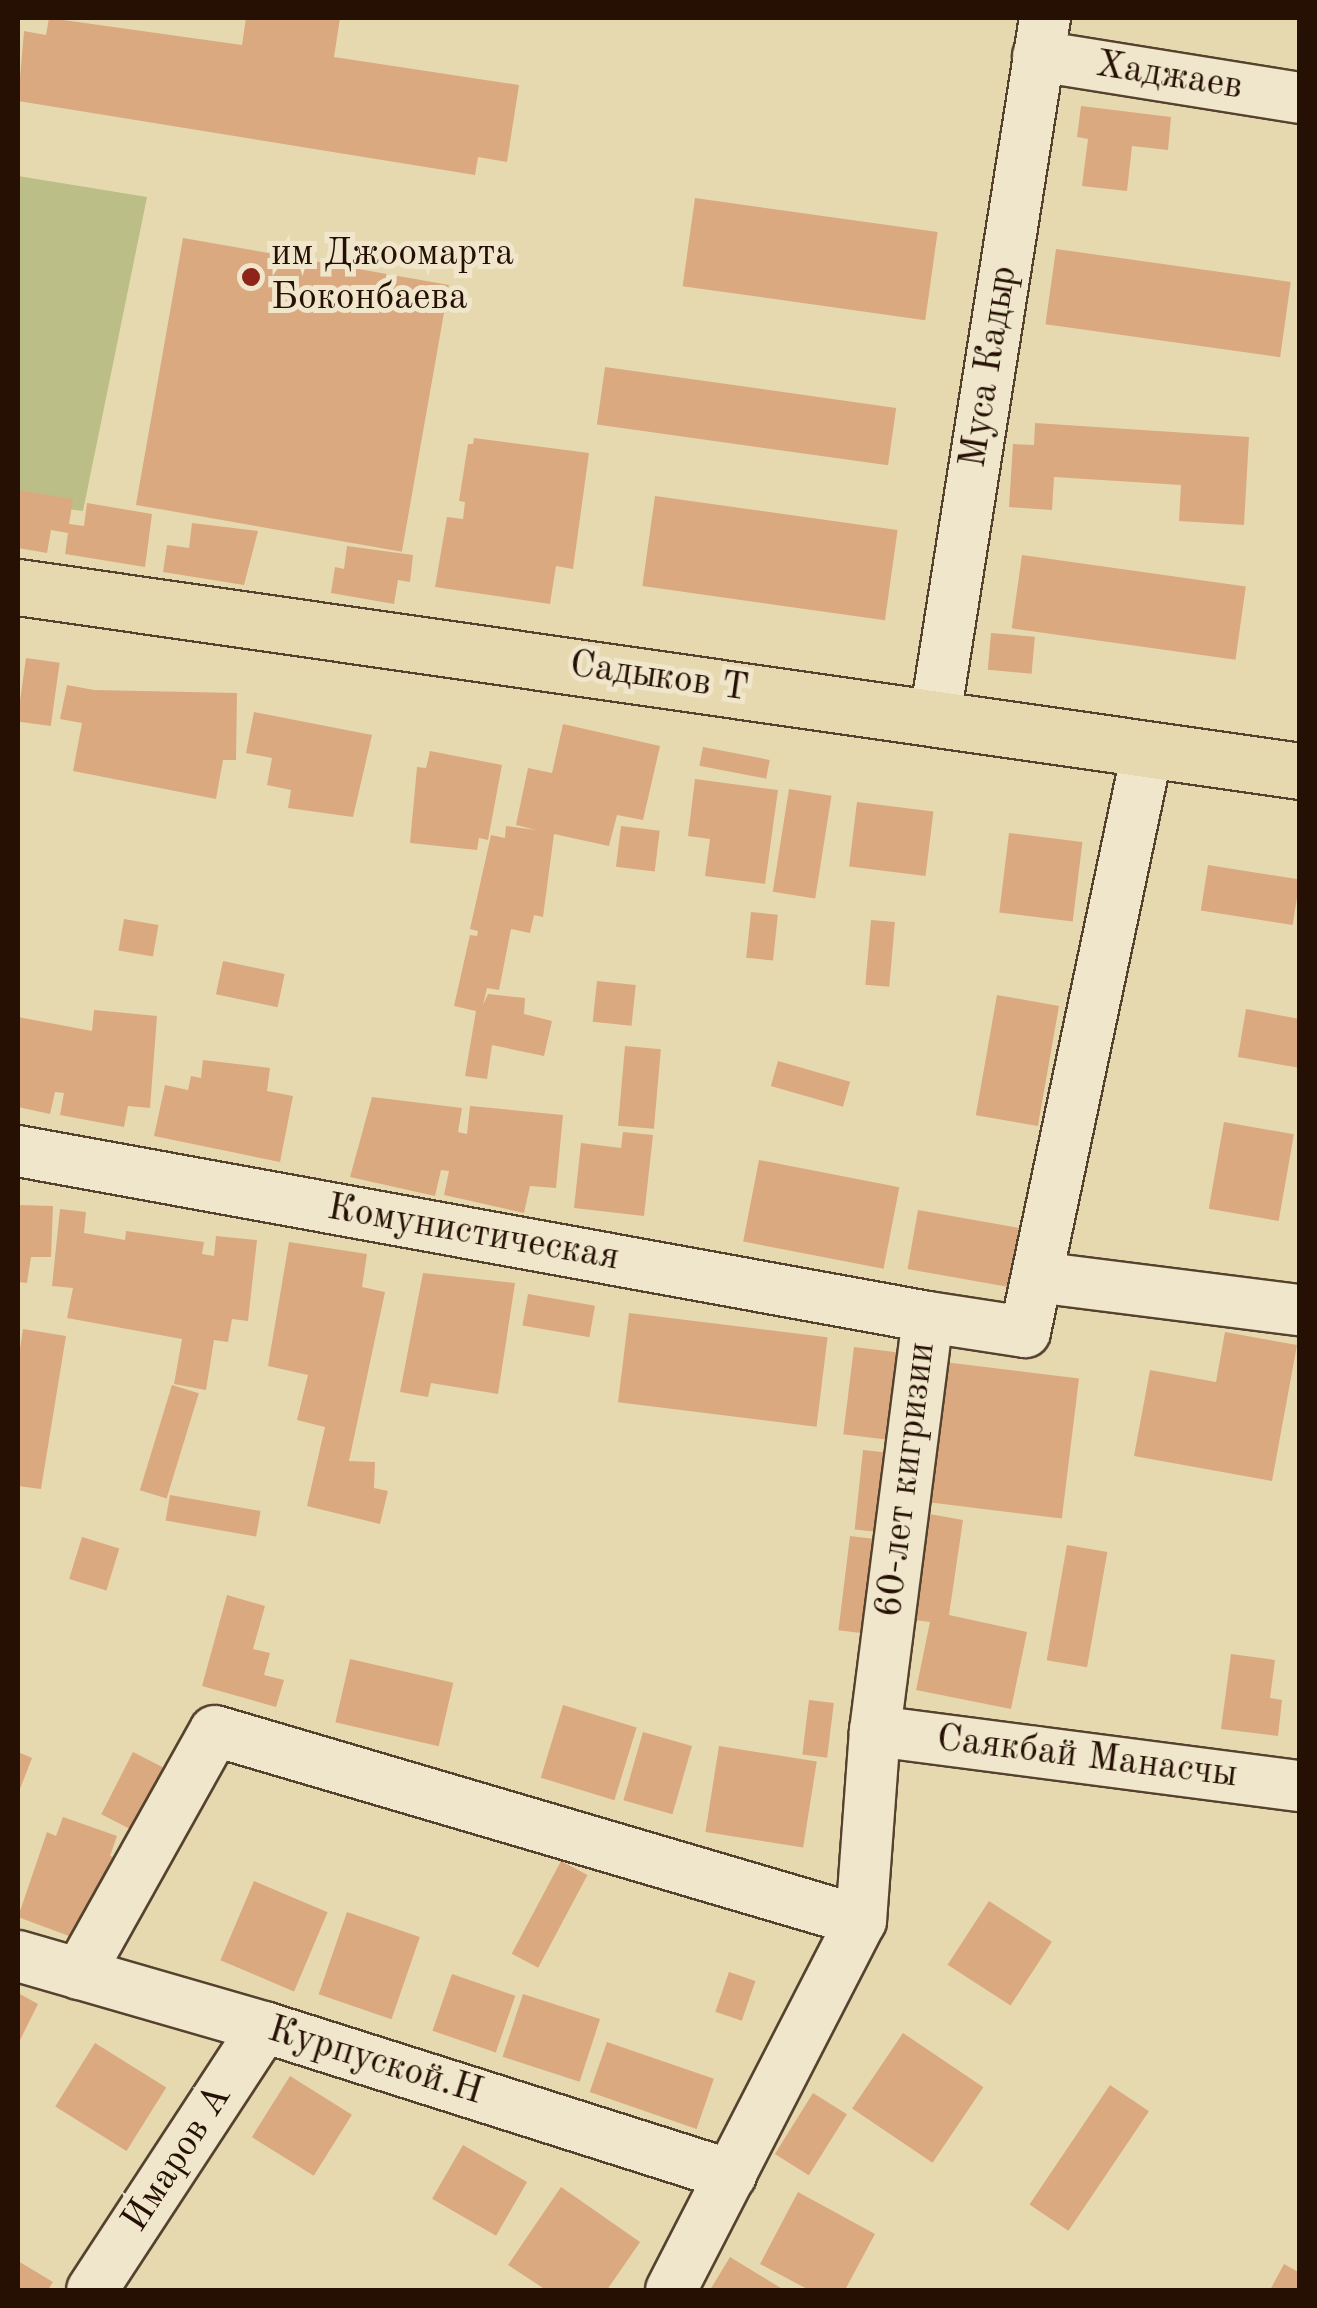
<!DOCTYPE html>
<html>
<head>
<meta charset="utf-8">
<style>
  body { margin:0 }
  #map { position:relative; width:1317px; height:2308px; overflow:hidden; background:#e6d9b0; font-family:"Old Standard TT",serif }
  div>[style] { position:absolute }
  [style*='--x'] { left:calc(var(--x)*1px); top:calc(var(--y)*1px); width:calc(var(--w)*1px); rotate:calc(var(--a)*1deg) }
  .green>* { inset:0; background:#bbbe87 }
  .building>* { inset:0; background:#daa980; transform-origin:0 0 }
  .roads { filter:drop-shadow(2px 0 #55422e) drop-shadow(-2px 0 #55422e) drop-shadow(0 2px #55422e) drop-shadow(0 -2px #55422e) }
  .minor>* { height:50px; margin:-25px; padding:0 25px; transform-origin:25px; border-radius:25px; background:#efe6cc }
  .highway>* { height:55px; margin:-27.5px; padding:0 27.5px; transform-origin:27.5px; border-radius:27.5px; background:#e6d9b0 }
  .dots>* { width:28px; height:28px; translate:-50% -50%; box-sizing:border-box; border:5px solid #efe6cc; border-radius:50% }
  span { translate:-50% -50%; white-space:nowrap; text-align:center; line-height:1.15; -webkit-text-stroke:10px #efe6cc; paint-order:stroke }
  .street-label { font-size:38px; color:#251003 }
  .poi-label { font-size:38px; color:#251003 }
  .left { translate:0 -50%; text-align:left }
  .frame { position:absolute; inset:0; border:20px solid #251003; pointer-events:none }
</style>
</head>
<body>
<div id="map">
  <div class="green">
    <div style="clip-path:polygon(18px 176px,147px 197px,83px 511px,18px 503px)"></div>
  </div>
  <div class="building">
    <div style="clip-path:polygon(49px 18px,242px 45px,246px 18px,340px 18px,334px 57px,519px 85px,507px 162px,478px 157px,475px 175px,18px 101px,24px 31px,46px 35px)"></div>
    <div style="clip-path:polygon(1081px 106px,1171px 117px,1168px 150px,1132px 146px,1127px 191px,1082px 186px,1088px 139px,1077px 137px)"></div>
    <div style="left:695px;top:198px;width:245px;height:89px;rotate:8deg"></div>
    <div style="left:183px;top:238px;width:270px;height:271px;rotate:10deg"></div>
    <div style="left:1056px;top:249px;width:237px;height:76px;rotate:8deg"></div>
    <div style="left:605px;top:367px;width:294px;height:58px;rotate:8deg"></div>
    <div style="clip-path:polygon(1035px 423px,1249px 437px,1244px 525px,1179px 521px,1181px 485px,1054px 477px,1052px 510px,1009px 507px,1013px 444px,1034px 445px)"></div>
    <div style="clip-path:polygon(474px 438px,589px 453px,573px 569px,556px 566px,550px 604px,435px 587px,447px 517px,463px 519px,465px 502px,459px 501px,468px 444px,473px 444px)"></div>
    <div style="clip-path:polygon(18px 490px,73px 499px,69px 524px,84px 526px,87px 503px,152px 514px,145px 567px,65px 554px,68px 533px,51px 530px,47px 553px,18px 548px)"></div>
    <div style="left:655px;top:496px;width:245px;height:91px;rotate:8deg"></div>
    <div style="clip-path:polygon(192px 523px,258px 531px,244px 585px,163px 572px,167px 545px,189px 548px)"></div>
    <div style="clip-path:polygon(347px 546px,413px 555px,410px 582px,398px 580px,394px 604px,331px 593px,335px 567px,344px 569px)"></div>
    <div style="left:1022px;top:555px;width:226px;height:74px;rotate:8deg"></div>
    <div style="left:991px;top:633px;width:44px;height:37px;rotate:5deg"></div>
    <div style="left:26px;top:658px;width:34px;height:64px;rotate:8deg"></div>
    <div style="clip-path:polygon(67px 685px,94px 690px,237px 693px,236px 760px,223px 760px,216px 799px,73px 771px,82px 723px,60px 719px)"></div>
    <div style="clip-path:polygon(254px 712px,372px 735px,353px 817px,288px 808px,291px 790px,267px 785px,272px 758px,246px 753px)"></div>
    <div style="clip-path:polygon(563px 724px,660px 746px,643px 820px,617px 815px,609px 846px,554px 834px,543px 917px,534px 915px,530px 933px,511px 929px,499px 990px,487px 988px,483px 1005px,488px 994px,525px 998px,524px 1014px,552px 1021px,544px 1056px,492px 1045px,487px 1079px,465px 1076px,476px 1011px,454px 1006px,470px 935px,477px 936px,478px 931px,470px 929px,491px 835px,505px 838px,506px 826px,536px 830px,516px 825px,528px 768px,552px 773px)"></div>
    <div style="left:703px;top:747px;width:68px;height:19px;rotate:11deg"></div>
    <div style="clip-path:polygon(430px 751px,502px 765px,488px 840px,479px 838px,477px 850px,410px 843px,417px 767px,426px 768px)"></div>
    <div style="clip-path:polygon(695px 779px,778px 790px,765px 884px,705px 876px,710px 839px,688px 836px)"></div>
    <div style="left:789px;top:789px;width:43px;height:104px;rotate:9deg"></div>
    <div style="left:857px;top:802px;width:77px;height:65px;rotate:7deg"></div>
    <div style="left:621px;top:826px;width:39px;height:41px;rotate:7deg"></div>
    <div style="left:1009px;top:833px;width:74px;height:80px;rotate:7deg"></div>
    <div style="left:1208px;top:865px;width:93px;height:46px;rotate:9deg"></div>
    <div style="left:751px;top:912px;width:27px;height:46px;rotate:6deg"></div>
    <div style="left:124px;top:919px;width:35px;height:32px;rotate:10deg"></div>
    <div style="left:871px;top:920px;width:24px;height:65px;rotate:5deg"></div>
    <div style="left:223px;top:961px;width:63px;height:34px;rotate:12deg"></div>
    <div style="left:597px;top:981px;width:39px;height:41px;rotate:6deg"></div>
    <div style="left:997px;top:995px;width:63px;height:122px;rotate:10deg"></div>
    <div style="clip-path:polygon(1246px 1009px,1300px 1019px,1300px 1068px,1238px 1057px)"></div>
    <div style="clip-path:polygon(94px 1010px,157px 1016px,150px 1108px,128px 1106px,124px 1127px,60px 1115px,64px 1093px,55px 1092px,50px 1114px,18px 1107px,18px 1017px,92px 1031px)"></div>
    <div style="left:625px;top:1046px;width:36px;height:80px;rotate:5deg"></div>
    <div style="clip-path:polygon(203px 1060px,270px 1068px,267px 1091px,293px 1096px,280px 1162px,154px 1136px,165px 1085px,188px 1090px,191px 1076px,201px 1078px)"></div>
    <div style="left:778px;top:1061px;width:75px;height:26px;rotate:16deg"></div>
    <div style="clip-path:polygon(372px 1097px,462px 1108px,458px 1132px,467px 1134px,470px 1106px,563px 1115px,556px 1188px,530px 1186px,524px 1213px,444px 1195px,449px 1171px,441px 1170px,435px 1196px,350px 1177px)"></div>
    <div style="left:1224px;top:1122px;width:71px;height:88px;rotate:10deg"></div>
    <div style="clip-path:polygon(623px 1132px,653px 1135px,644px 1216px,574px 1208px,581px 1143px,621px 1148px)"></div>
    <div style="left:759px;top:1160px;width:143px;height:83px;rotate:11deg"></div>
    <div style="clip-path:polygon(18px 1205px,53px 1206px,51px 1257px,31px 1257px,27px 1283px,18px 1282px)"></div>
    <div style="clip-path:polygon(60px 1209px,86px 1212px,84px 1233px,125px 1240px,126px 1231px,204px 1242px,202px 1254px,214px 1256px,216px 1236px,257px 1240px,248px 1321px,232px 1319px,228px 1342px,214px 1340px,206px 1390px,174px 1384px,182px 1339px,67px 1318px,73px 1288px,52px 1286px)"></div>
    <div style="left:918px;top:1210px;width:107px;height:60px;rotate:10deg"></div>
    <div style="clip-path:polygon(289px 1242px,367px 1254px,362px 1287px,385px 1292px,349px 1461px,375px 1462px,374px 1488px,388px 1491px,380px 1524px,307px 1506px,325px 1427px,297px 1420px,308px 1375px,268px 1366px)"></div>
    <div style="clip-path:polygon(423px 1273px,515px 1283px,498px 1394px,431px 1383px,428px 1397px,400px 1392px)"></div>
    <div style="left:528px;top:1294px;width:68px;height:32px;rotate:10deg"></div>
    <div style="left:629px;top:1313px;width:200px;height:90px;rotate:7deg"></div>
    <div style="clip-path:polygon(23px 1329px,66px 1336px,41px 1489px,18px 1486px,18px 1362px)"></div>
    <div style="clip-path:polygon(1225px 1332px,1297px 1345px,1272px 1481px,1134px 1456px,1150px 1370px,1216px 1382px)"></div>
    <div style="left:854px;top:1347px;width:55px;height:88px;rotate:7deg"></div>
    <div style="left:944px;top:1362px;width:136px;height:141px;rotate:7deg"></div>
    <div style="left:172px;top:1385px;width:28px;height:110px;rotate:17deg"></div>
    <div style="left:863px;top:1450px;width:28px;height:80px;rotate:6deg"></div>
    <div style="left:170px;top:1495px;width:92px;height:26px;rotate:10deg"></div>
    <div style="clip-path:polygon(924px 1513px,963px 1520px,949px 1615px,1027px 1632px,1011px 1709px,916px 1690px,930px 1622px,908px 1619px)"></div>
    <div style="left:850px;top:1536px;width:23px;height:95px;rotate:7deg"></div>
    <div style="left:82px;top:1537px;width:39px;height:44px;rotate:17deg"></div>
    <div style="left:1067px;top:1545px;width:41px;height:117px;rotate:10deg"></div>
    <div style="clip-path:polygon(227px 1595px,265px 1606px,253px 1649px,270px 1653px,264px 1675px,284px 1680px,276px 1707px,202px 1686px)"></div>
    <div style="clip-path:polygon(1231px 1654px,1275px 1660px,1270px 1698px,1282px 1700px,1278px 1736px,1221px 1729px)"></div>
    <div style="left:350px;top:1659px;width:106px;height:65px;rotate:13deg"></div>
    <div style="left:809px;top:1700px;width:25px;height:55px;rotate:7deg"></div>
    <div style="left:563px;top:1705px;width:77px;height:76px;rotate:17deg"></div>
    <div style="left:643px;top:1732px;width:51px;height:71px;rotate:16deg"></div>
    <div style="left:719px;top:1746px;width:99px;height:87px;rotate:9deg"></div>
    <div style="clip-path:polygon(18px 1752px,32px 1758px,18px 1794px)"></div>
    <div style="left:133px;top:1752px;width:45px;height:70px;rotate:27deg"></div>
    <div style="clip-path:polygon(63px 1817px,117px 1836px,110px 1856px,122px 1860px,93px 1945px,18px 1917px,47px 1832px,56px 1836px)"></div>
    <div style="left:561px;top:1861px;width:30px;height:105px;rotate:28deg"></div>
    <div style="left:254px;top:1881px;width:80px;height:86px;rotate:23deg"></div>
    <div style="left:989px;top:1901px;width:75px;height:76px;rotate:33deg"></div>
    <div style="left:347px;top:1912px;width:77px;height:87px;rotate:19deg"></div>
    <div style="left:729px;top:1972px;width:28px;height:42px;rotate:19deg"></div>
    <div style="left:452px;top:1974px;width:67px;height:60px;rotate:19deg"></div>
    <div style="clip-path:polygon(18px 1993px,38px 2004px,18px 2044px)"></div>
    <div style="left:523px;top:1994px;width:81px;height:66px;rotate:18deg"></div>
    <div style="left:903px;top:2033px;width:97px;height:91px;rotate:34deg"></div>
    <div style="left:607px;top:2042px;width:113px;height:53px;rotate:19deg"></div>
    <div style="left:95px;top:2043px;width:84px;height:75px;rotate:32deg"></div>
    <div style="left:290px;top:2076px;width:73px;height:72px;rotate:32deg"></div>
    <div style="left:1110px;top:2085px;width:47px;height:144px;rotate:34deg"></div>
    <div style="left:813px;top:2093px;width:40px;height:72px;rotate:32deg"></div>
    <div style="left:463px;top:2145px;width:74px;height:62px;rotate:30deg"></div>
    <div style="clip-path:polygon(561px 2187px,640px 2242px,607px 2290px,546px 2290px,508px 2265px)"></div>
    <div style="clip-path:polygon(798px 2192px,875px 2234px,845px 2290px,809px 2290px,760px 2264px)"></div>
    <div style="clip-path:polygon(730px 2257px,784px 2290px,710px 2290px)"></div>
    <div style="clip-path:polygon(18px 2261px,53px 2282px,48px 2290px,18px 2290px)"></div>
    <div style="clip-path:polygon(1284px 2264px,1300px 2273px,1300px 2290px,1270px 2290px)"></div>
  </div>
  <div class="roads">
    <div class="minor">
      <div style="--x:1038;--y:56;--w:265;--a:9.1"></div>
      <div style="--x:935;--y:717;--w:708;--a:-81.06"></div>
      <div style="--x:18;--y:1151;--w:925;--a:10.34"></div>
      <div style="--x:1037;--y:1277;--w:265;--a:7.2"></div>
      <div style="--x:875;--y:1731;--w:429;--a:7.4"></div>
      <div style="--x:18;--y:1956;--w:256;--a:16.1"></div>
      <div style="--x:264;--y:2027;--w:490;--a:17.6"></div>
      <div style="--x:79;--y:1974;--w:278;--a:-60.8"></div>
      <div style="--x:215;--y:1731;--w:673;--a:16.39"></div>
      <div style="--x:92;--y:2290;--w:314;--a:-56.8"></div>
      <div style="--x:671;--y:2290;--w:415;--a:-62.8"></div>
      <div style="--x:861;--y:1921;--w:191;--a:-85.8"></div>
      <div style="--x:875;--y:1731;--w:417;--a:-82.7"></div>
      <div style="--x:928;--y:1317;--w:98;--a:8.8"></div>
      <div style="--x:1025;--y:1332;--w:597;--a:-78.11"></div>
    </div>
    <div class="highway">
      <div style="--x:18;--y:587;--w:1295;--a:8.17"></div>
    </div>
  </div>
  <div class="dots">
    <div style="left:251px;top:277px;background:#8f2418"></div>
  </div>
  <div class="street-label">
    <span style="left:1169px;top:77px;rotate:9deg">Хаджаев</span>
    <span style="left:990px;top:367px;rotate:-81deg">Муса Кадыр</span>
    <span style="left:659px;top:678px;rotate:8deg">Садыков Т</span>
    <span style="left:473px;top:1234px;rotate:10deg">Комунистическая</span>
    <span style="left:907px;top:1480px;rotate:-83deg">60-лет кигризии</span>
    <span style="left:1087px;top:1758px;rotate:7deg">Саякбай Манасчы</span>
    <span style="left:375px;top:2062px;rotate:17deg">Курпуской.Н</span>
    <span style="left:178px;top:2159px;rotate:-57deg">Имаров А</span>
  </div>
  <div class="poi-label">
    <span class="left" style="left:271px;top:277px">им Джоомарта<br>Боконбаева</span>
  </div>
  <div class="frame"></div>
</div>
</body>
</html>
